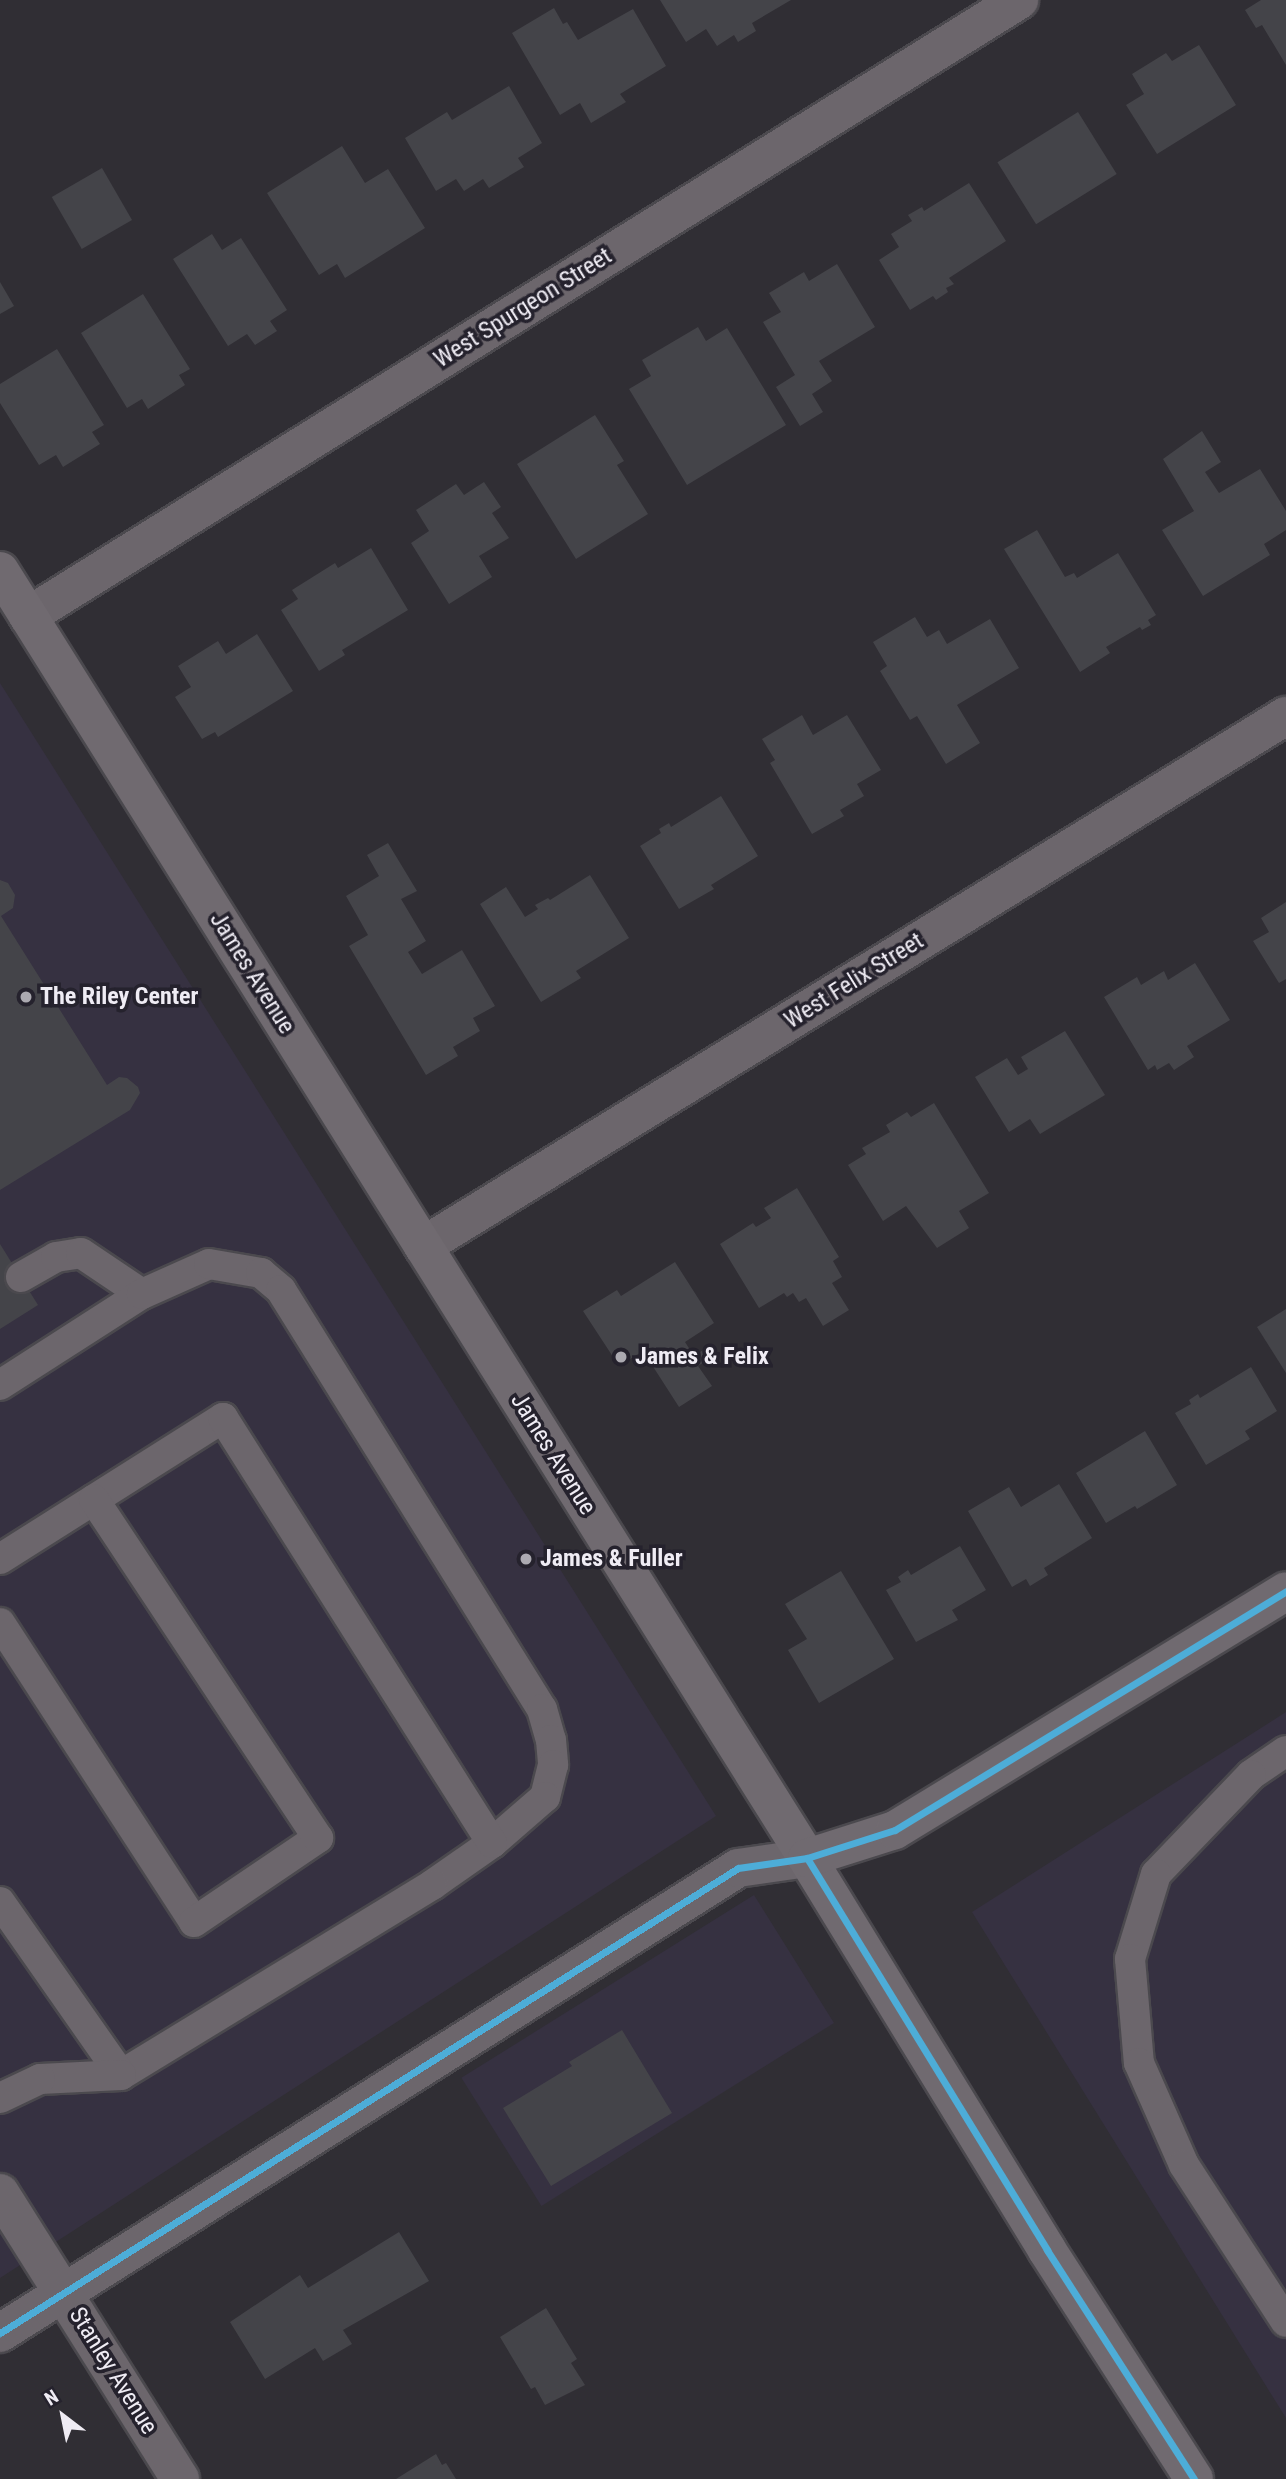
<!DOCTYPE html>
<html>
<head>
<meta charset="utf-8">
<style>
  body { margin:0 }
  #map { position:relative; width:1286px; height:2479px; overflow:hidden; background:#302e34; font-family:"Roboto Condensed",sans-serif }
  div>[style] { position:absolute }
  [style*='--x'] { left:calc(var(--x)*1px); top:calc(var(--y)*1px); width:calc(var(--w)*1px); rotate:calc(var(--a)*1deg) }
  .built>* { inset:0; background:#363141; transform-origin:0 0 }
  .building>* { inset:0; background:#444449; transform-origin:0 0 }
  .roads { filter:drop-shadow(2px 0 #4b494e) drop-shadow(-2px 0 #4b494e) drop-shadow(0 2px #4b494e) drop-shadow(0 -2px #4b494e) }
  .lane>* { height:30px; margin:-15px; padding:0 15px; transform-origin:15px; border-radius:15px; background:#6c666c }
  .street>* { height:38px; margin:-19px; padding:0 19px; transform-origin:19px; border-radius:19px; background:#6c666c }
  .secondary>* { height:38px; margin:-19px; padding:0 19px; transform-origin:19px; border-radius:19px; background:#706a70 }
  .bus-1>* { height:7px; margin:-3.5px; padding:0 3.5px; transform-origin:3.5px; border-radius:3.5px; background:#4dadd8 }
  .dots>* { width:19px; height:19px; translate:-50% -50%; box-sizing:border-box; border:4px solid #25222d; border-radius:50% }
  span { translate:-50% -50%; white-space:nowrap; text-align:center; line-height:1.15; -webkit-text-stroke:7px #25222d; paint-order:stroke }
  .street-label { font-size:24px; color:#efecf4 }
  .poi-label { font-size:24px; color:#efecf4; font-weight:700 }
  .left { translate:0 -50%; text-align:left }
  .north { position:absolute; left:28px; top:2381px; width:70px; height:70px; -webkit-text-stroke:5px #25222d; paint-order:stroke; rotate:328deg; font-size:19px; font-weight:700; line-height:28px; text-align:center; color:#efecf4 }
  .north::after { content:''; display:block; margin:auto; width:24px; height:32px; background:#efecf4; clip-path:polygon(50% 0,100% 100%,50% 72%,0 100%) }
</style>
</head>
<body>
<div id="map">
  <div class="built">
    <div style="clip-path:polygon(0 683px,716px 1816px,0 2278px)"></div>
    <div style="clip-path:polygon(1286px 1712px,1286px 2418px,972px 1912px)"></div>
    <div style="left:754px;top:1895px;width:151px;height:345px;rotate:58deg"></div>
  </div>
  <div class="building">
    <div style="clip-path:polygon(660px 0,791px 0,752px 23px,756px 31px,738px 42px,734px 35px,717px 46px,706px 29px,686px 42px)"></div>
    <div style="clip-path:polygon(1261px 0,1286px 0,1286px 65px,1262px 25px,1256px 28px,1245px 10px)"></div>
    <div style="clip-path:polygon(554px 8px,563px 24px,567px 22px,578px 40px,633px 9px,666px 66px,620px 94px,626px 102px,591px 123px,580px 103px,560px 115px,512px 33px)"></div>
    <div style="clip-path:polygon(1199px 45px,1236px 105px,1157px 154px,1126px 105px,1144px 94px,1132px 74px,1166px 53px,1172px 61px)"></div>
    <div style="clip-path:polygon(509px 86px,542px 143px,518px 158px,524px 167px,489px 188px,483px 179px,464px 191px,456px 179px,436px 191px,405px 138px,447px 112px,452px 120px)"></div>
    <div style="left:1078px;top:112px;width:73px;height:95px;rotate:58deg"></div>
    <div style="clip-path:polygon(342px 146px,365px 183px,388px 169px,425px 228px,345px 278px,337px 264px,319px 275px,267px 193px)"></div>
    <div style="left:102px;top:168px;width:60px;height:58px;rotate:60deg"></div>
    <div style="clip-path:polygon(969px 183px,1006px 241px,949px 278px,954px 284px,946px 288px,948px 292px,936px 300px,933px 296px,910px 310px,879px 260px,899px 247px,891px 234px,912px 221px,908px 215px,922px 207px,924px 211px)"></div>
    <div style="clip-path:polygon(212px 234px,222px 250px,241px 238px,287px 310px,270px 321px,277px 331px,255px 345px,247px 334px,228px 346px,173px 259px)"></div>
    <div style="clip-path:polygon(837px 264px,875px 327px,819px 361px,832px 381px,812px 394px,823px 412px,800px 426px,776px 387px,795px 375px,763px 322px,781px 312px,769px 293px,804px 272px,809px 281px)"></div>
    <div style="clip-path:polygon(0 282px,14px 306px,0 314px)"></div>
    <div style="clip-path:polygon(143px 294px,190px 369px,179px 375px,185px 385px,148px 409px,142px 399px,127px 408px,81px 333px)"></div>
    <div style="clip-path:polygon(698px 327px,706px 341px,727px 328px,786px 425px,687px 485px,629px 389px,651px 376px,642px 360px)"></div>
    <div style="clip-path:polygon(57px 349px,104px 425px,92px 432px,100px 444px,63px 467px,56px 455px,39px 465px,0 403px,0 384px)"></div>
    <div style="clip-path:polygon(595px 415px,624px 461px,617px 465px,648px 514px,576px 559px,517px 464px)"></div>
    <div style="clip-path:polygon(1202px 431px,1221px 462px,1205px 472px,1219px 493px,1260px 469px,1286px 511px,1286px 530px,1264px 544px,1270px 555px,1203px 596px,1162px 530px,1194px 511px,1163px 459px)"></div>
    <div style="clip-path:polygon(484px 482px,501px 507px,492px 513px,509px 538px,479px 556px,492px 577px,449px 604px,411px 543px,429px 531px,416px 510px,456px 484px,464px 495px)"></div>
    <div style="clip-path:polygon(1037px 530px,1065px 577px,1074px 573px,1077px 578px,1118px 553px,1156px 615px,1148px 620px,1151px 625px,1142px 630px,1140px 627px,1106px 647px,1110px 653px,1080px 672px,1004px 549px)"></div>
    <div style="clip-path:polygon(371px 548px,408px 610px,342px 650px,345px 655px,319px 671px,281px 610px,298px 599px,292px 590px,335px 563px,338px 568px)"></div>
    <div style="clip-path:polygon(915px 617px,927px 637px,939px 630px,947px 644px,990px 619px,1019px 668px,957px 705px,980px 743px,946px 764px,917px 716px,910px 720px,880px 671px,887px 666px,873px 642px)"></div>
    <div style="clip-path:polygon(257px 634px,293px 691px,218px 737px,215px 732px,202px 739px,175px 697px,191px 687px,178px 666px,218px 641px,226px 654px)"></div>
    <div style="clip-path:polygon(802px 715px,813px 735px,847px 715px,881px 770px,857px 784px,864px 796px,840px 810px,844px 816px,812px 834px,770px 763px,775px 760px,762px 739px)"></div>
    <div style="clip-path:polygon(721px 796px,758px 856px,711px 885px,714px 889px,679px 909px,640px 846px,661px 833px,659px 829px,669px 823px,671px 827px)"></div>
    <div style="clip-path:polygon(388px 843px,417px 891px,401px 899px,426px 941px,408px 952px,422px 974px,462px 950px,495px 1006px,473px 1018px,480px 1031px,453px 1047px,458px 1056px,426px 1075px,349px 946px,368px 935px,346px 896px,379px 876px,367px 855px)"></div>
    <div style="clip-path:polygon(590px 875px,629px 938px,576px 971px,581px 978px,541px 1002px,480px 904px,506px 887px,525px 917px,538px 909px,535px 905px,548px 898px,550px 900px)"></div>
    <div style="clip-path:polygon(0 880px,8px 883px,15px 895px,13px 908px,1px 916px,107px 1085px,119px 1077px,127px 1078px,138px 1087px,140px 1093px,130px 1110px,0 1190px)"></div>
    <div style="clip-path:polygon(1286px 902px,1286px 979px,1279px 983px,1253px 941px,1269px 932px,1261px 918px)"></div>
    <div style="clip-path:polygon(1195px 963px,1230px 1020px,1187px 1046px,1194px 1057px,1174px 1070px,1169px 1063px,1157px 1070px,1155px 1065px,1148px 1070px,1104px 997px,1137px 977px,1141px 985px,1164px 971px,1168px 980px)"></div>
    <div style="clip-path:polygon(1065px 1031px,1105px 1095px,1040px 1134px,1030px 1119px,1009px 1132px,975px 1077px,1007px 1058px,1018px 1075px,1028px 1069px,1021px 1057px)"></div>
    <div style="clip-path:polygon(934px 1103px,989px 1193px,959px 1211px,969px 1228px,937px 1248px,906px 1206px,883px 1221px,848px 1165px,866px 1154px,862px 1148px,890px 1132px,886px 1125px,907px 1112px,911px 1117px)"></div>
    <div style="clip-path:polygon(797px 1188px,839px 1257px,833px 1261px,842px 1277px,832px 1283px,849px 1310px,823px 1326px,806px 1298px,799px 1302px,793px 1293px,787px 1297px,784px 1293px,759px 1308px,720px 1244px,753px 1223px,756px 1227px,771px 1218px,764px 1208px)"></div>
    <div style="clip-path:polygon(0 1244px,38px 1305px,0 1329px)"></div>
    <div style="clip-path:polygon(675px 1262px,714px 1323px,685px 1342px,694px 1356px,711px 1345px,716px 1354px,698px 1366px,712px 1386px,679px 1407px,643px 1351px,619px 1366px,583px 1311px,617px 1290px,621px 1296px)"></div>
    <div style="clip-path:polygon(1286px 1309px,1286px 1373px,1257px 1327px)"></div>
    <div style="clip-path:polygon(1251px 1367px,1277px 1411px,1245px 1431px,1250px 1439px,1206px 1465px,1175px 1413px,1191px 1404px,1189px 1400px,1198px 1394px,1200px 1398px)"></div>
    <div style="clip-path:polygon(1145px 1431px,1177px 1485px,1137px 1509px,1135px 1506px,1106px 1523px,1076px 1473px)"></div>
    <div style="clip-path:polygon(1059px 1484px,1092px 1538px,1044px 1568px,1048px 1575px,1030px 1586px,1026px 1579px,1012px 1587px,968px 1511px,1009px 1487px,1021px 1507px)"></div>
    <div style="clip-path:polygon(960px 1546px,986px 1590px,952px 1610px,958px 1620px,916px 1642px,886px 1590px,901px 1582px,898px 1577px,908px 1570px,911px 1575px)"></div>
    <div style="clip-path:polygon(841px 1571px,894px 1659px,819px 1703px,788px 1650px,807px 1639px,785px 1604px)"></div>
    <div style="clip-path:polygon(622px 2030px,672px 2113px,551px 2186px,503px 2108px,572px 2066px,569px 2062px)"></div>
    <div style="clip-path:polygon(399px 2232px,429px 2281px,343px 2330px,352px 2344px,323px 2361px,315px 2348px,265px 2379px,230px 2322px,300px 2275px,308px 2288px)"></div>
    <div style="clip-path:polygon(546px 2308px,577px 2359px,571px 2363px,585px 2385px,545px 2405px,535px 2387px,531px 2389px,500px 2337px)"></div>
    <div style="clip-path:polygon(436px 2454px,442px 2465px,446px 2463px,456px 2479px,396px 2479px)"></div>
  </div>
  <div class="roads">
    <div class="lane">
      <div style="--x:21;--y:1277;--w:40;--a:-29.7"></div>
      <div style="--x:56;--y:1257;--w:25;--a:-9"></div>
      <div style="--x:81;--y:1253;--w:73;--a:33.9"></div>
      <div style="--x:0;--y:1385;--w:169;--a:-32.7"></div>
      <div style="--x:142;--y:1294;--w:73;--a:-24.1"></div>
      <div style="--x:209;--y:1264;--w:53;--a:9.8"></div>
      <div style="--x:261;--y:1273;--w:26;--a:40"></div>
      <div style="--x:281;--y:1290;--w:494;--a:58.1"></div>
      <div style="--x:542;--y:1709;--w:32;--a:74"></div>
      <div style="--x:551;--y:1740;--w:25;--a:85"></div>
      <div style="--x:553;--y:1765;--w:33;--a:104"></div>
      <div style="--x:545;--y:1797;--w:70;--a:139"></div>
      <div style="--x:492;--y:1843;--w:73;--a:145"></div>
      <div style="--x:432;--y:1885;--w:364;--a:148.6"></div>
      <div style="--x:0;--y:1559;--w:264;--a:-32.3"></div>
      <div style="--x:223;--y:1418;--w:503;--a:57.67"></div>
      <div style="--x:0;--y:1623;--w:356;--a:57"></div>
      <div style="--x:194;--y:1922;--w:150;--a:-34.1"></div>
      <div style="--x:318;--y:1838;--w:406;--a:-123.5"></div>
      <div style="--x:1286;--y:1751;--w:42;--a:145.6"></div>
      <div style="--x:1251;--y:1775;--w:137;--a:133.8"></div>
      <div style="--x:1156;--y:1874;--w:89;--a:107"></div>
      <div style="--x:1130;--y:1959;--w:104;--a:85.1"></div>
      <div style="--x:1139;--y:2063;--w:111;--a:66.2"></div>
      <div style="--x:1184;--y:2165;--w:187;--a:57"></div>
      <div style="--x:0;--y:1902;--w:211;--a:55"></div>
      <div style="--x:121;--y:2075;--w:81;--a:177.2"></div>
      <div style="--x:40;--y:2079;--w:44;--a:154.6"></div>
    </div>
    <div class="street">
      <div style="--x:28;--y:616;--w:1167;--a:-31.86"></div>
      <div style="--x:423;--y:1246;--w:1013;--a:-31.56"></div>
      <div style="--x:0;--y:2193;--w:338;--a:57.8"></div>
      <div style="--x:0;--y:2333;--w:872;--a:-32.21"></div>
      <div style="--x:738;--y:1868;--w:70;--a:-8.2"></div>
    </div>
    <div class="secondary">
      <div style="--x:0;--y:571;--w:1519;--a:57.91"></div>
      <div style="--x:807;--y:1858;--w:460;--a:58.5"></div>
      <div style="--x:1047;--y:2250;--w:272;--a:57.3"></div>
      <div style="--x:807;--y:1858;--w:92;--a:-17.7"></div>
      <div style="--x:895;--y:1830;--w:458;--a:-31.4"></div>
    </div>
  </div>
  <div class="bus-1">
    <div style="--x:807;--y:1858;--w:460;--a:58.5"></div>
    <div style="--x:1047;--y:2250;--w:272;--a:57.3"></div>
    <div style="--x:0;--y:2333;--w:872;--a:-32.21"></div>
    <div style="--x:738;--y:1868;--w:70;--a:-8.2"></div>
    <div style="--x:807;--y:1858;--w:92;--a:-17.7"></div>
    <div style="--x:895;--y:1830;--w:458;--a:-31.4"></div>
  </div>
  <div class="dots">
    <div style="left:26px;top:997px;background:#acaab1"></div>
    <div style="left:621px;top:1357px;background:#acaab1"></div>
    <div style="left:526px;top:1559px;background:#acaab1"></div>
  </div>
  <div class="street-label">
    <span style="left:523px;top:308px;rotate:-32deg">West Spurgeon Street</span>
    <span style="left:252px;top:973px;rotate:58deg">James Avenue</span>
    <span style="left:854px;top:981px;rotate:-32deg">West Felix Street</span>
    <span style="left:553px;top:1454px;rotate:58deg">James Avenue</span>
    <span style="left:113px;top:2371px;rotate:58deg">Stanley Avenue</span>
  </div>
  <div class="poi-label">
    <span class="left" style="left:40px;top:997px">The Riley Center</span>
    <span class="left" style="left:635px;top:1357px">James &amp; Felix</span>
    <span class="left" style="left:540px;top:1559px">James &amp; Fuller</span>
  </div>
  <div class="north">N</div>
</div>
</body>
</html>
